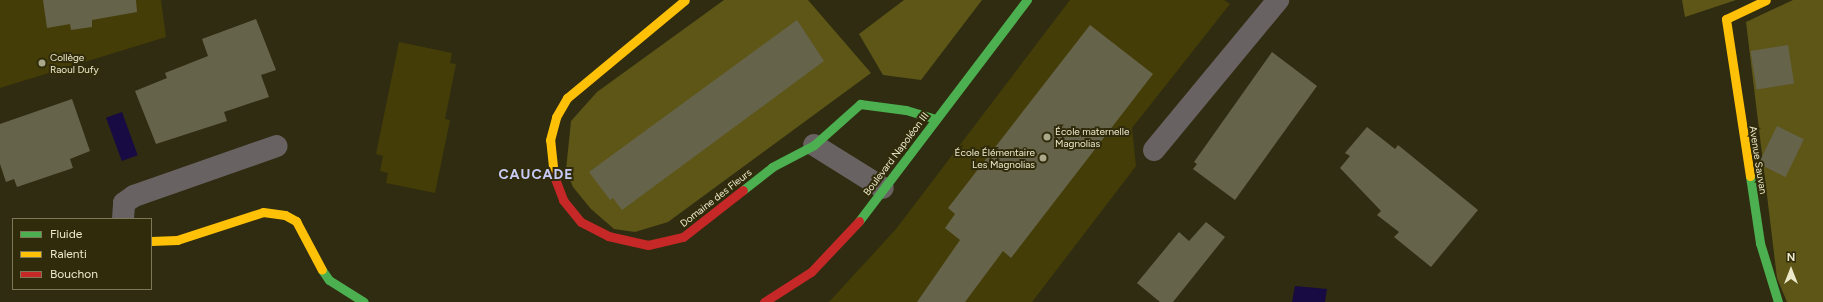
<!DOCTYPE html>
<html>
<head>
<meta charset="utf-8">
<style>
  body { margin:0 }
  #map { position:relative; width:1823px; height:302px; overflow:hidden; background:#2f2c11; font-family:Figtree,sans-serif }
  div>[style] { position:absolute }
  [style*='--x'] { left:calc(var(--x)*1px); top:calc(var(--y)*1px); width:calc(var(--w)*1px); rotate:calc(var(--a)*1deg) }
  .built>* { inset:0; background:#443d07 }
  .green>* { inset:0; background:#5e5617 }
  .water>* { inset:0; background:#180a43; transform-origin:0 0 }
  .building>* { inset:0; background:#66634b; transform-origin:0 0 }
  .street>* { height:22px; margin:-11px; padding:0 11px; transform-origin:11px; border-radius:11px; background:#696262 }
  .fast>* { height:9px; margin:-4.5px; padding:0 4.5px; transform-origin:4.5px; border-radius:4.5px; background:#4caf50 }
  .slow>* { height:9px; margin:-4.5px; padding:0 4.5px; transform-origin:4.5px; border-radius:4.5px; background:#ffc107 }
  .jam>* { height:9px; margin:-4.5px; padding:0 4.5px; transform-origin:4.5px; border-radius:4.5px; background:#c62828 }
  .dots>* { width:11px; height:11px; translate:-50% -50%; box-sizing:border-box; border:2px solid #302c0b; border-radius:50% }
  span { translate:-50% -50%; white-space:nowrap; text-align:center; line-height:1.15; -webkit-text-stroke:4px #302c0b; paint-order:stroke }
  .poi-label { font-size:10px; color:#edeacb }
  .left { translate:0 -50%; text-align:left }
  .right { translate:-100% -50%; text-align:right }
  .street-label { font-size:10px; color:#edeacb }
  .district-label { font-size:14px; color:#c7caf5; font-weight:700; letter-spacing:1px }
  .legend { position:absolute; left:12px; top:218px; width:140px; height:72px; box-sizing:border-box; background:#302c0b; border:1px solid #7c7858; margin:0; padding:5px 7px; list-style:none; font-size:12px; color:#edeacb }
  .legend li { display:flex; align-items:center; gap:8px; height:20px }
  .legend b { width:20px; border:1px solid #7c7858 }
  .north { position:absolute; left:1771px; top:250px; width:40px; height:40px; -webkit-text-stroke:3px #302c0b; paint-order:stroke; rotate:0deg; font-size:11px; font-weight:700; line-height:16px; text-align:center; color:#edeacb }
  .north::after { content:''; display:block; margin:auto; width:14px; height:18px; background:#edeacb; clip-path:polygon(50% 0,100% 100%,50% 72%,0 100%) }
</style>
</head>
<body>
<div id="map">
  <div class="built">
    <div style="clip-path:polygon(0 0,161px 0,166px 37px,0 88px)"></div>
    <div style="clip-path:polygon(1070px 0,1224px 0,1230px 4px,1132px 128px,1136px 166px,1032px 302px,829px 302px,896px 229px)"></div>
    <div style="clip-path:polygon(399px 42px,452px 53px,450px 63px,456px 64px,445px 119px,450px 120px,435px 193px,386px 183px,388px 173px,380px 171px,383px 156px,376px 154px)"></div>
  </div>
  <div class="green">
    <div style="clip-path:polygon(724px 0,808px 0,871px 73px,668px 222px,635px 232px,614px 229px,591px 209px,573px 187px,566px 170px,571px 121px,597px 92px)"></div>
    <div style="clip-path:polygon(904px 0,982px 0,921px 80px,883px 75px,859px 34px)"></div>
    <div style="clip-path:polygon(1682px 0,1736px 0,1685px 17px)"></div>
    <div style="clip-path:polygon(1793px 0,1823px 0,1823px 302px,1787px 302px,1777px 278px,1746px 22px)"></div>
  </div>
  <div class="water">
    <div style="left:122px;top:112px;width:46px;height:17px;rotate:70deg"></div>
    <div style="clip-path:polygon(1295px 286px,1327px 289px,1325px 302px,1292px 302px)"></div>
  </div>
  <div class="building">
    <div style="clip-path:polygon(43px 0,136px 0,137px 12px,92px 20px,92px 27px,71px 30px,70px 24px,47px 28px)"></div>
    <div style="clip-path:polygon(256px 19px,276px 70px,261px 75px,269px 97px,224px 112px,227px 121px,156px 144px,135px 91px,167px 78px,165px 73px,208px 56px,202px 39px)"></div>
    <div style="clip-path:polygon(797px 20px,824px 61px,622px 210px,613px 198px,610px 200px,589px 172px)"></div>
    <div style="clip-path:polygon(1090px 25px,1153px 74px,1011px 258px,1003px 251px,965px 302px,917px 302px,960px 240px,945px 228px,955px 214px,948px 208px)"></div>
    <div style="left:1788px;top:45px;width:39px;height:38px;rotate:81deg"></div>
    <div style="clip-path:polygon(1272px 52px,1317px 86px,1235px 200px,1193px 169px,1197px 164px,1194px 162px)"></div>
    <div style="clip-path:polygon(72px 99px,90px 151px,70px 159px,73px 168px,17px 187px,14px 179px,6px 182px,0 164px,0 124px)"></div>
    <div style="left:1777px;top:126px;width:30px;height:42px;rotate:26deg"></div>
    <div style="clip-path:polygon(1367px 127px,1395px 149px,1398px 145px,1478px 210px,1431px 267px,1394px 237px,1399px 232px,1377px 215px,1381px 211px,1340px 168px,1350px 156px,1345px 153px)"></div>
    <div style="clip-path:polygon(1206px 222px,1225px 237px,1173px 302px,1160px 302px,1137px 283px,1179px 232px,1189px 241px)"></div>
  </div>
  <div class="street">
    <div style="--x:814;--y:145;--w:81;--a:31.9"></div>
    <div style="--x:1154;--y:150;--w:195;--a:-50.4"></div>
    <div style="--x:123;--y:219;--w:16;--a:-86"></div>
    <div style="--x:124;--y:203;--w:12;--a:-35"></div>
    <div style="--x:134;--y:196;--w:151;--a:-19.3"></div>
  </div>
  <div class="fast">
    <div style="--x:1750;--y:176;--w:68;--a:81.5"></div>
    <div style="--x:1760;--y:243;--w:62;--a:73"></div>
    <div style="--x:743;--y:190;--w:37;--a:-38"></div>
    <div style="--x:772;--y:167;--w:47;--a:-27.6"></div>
    <div style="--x:814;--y:145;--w:62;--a:-41.7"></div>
    <div style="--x:860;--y:104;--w:46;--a:7.4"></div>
    <div style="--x:906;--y:110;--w:31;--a:17"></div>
    <div style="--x:859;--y:221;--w:278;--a:-52.8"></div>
    <div style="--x:322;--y:270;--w:12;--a:55"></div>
    <div style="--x:329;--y:280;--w:41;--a:32.2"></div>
  </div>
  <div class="slow">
    <div style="--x:554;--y:176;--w:36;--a:-96"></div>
    <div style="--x:550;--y:140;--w:24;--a:-75"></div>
    <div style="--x:556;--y:117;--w:22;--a:-60"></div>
    <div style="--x:567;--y:98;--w:153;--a:-39.7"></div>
    <div style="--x:1750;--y:176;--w:159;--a:-98.7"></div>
    <div style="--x:1726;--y:19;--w:44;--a:-25.4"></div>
    <div style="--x:151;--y:241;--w:26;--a:-2"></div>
    <div style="--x:177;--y:240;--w:90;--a:-18"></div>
    <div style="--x:263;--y:212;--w:22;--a:8"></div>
    <div style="--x:285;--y:215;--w:13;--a:29"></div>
    <div style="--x:296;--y:221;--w:55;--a:62"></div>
  </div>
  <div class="jam">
    <div style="--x:554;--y:176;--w:26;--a:69"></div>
    <div style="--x:563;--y:200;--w:28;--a:51"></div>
    <div style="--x:581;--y:222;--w:30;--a:27"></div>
    <div style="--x:608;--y:236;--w:41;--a:12.7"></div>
    <div style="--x:648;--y:245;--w:36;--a:-13"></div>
    <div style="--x:683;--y:237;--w:76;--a:-38.1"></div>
    <div style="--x:764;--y:302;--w:56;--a:-32.6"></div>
    <div style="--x:811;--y:272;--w:70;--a:-46.7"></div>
  </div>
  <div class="dots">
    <div style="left:42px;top:63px;background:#aaa88a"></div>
    <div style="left:1047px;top:137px;background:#aaa88a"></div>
    <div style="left:1043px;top:158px;background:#aaa88a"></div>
  </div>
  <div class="poi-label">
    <span class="left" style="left:50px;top:63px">Collège<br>Raoul Dufy</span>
    <span class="left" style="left:1055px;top:137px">École maternelle<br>Magnolias</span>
    <span class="right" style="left:1035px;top:158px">École Élémentaire<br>Les Magnolias</span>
  </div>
  <div class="street-label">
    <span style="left:896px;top:154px;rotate:-53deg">Boulevard Napoléon III</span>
    <span style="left:1758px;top:160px;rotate:81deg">Avenue Sauvan</span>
    <span style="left:716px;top:198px;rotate:-38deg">Domaine des Fleurs</span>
  </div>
  <div class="district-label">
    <span style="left:536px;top:175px">CAUCADE</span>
  </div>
  <ul class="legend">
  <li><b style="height:5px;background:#4caf50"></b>Fluide</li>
  <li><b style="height:5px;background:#ffc107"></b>Ralenti</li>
  <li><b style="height:5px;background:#c62828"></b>Bouchon</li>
  </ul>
  <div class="north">N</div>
</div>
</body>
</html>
